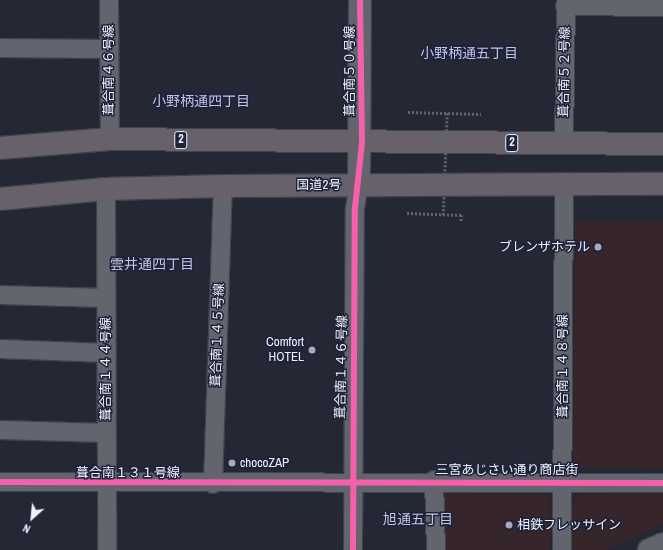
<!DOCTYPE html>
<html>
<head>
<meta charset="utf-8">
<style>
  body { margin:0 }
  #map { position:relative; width:663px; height:550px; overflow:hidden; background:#242734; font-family:"Archivo Narrow","Noto Sans JP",sans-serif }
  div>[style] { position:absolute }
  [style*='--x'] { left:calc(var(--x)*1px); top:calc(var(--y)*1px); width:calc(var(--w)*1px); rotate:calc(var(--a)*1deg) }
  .commercial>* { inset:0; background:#36252a; transform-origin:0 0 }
  .path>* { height:2.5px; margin-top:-1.25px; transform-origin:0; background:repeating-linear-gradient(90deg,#61636d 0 2px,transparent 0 4px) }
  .roads { filter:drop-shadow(1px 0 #40424c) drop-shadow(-1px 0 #40424c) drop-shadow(0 1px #40424c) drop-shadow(0 -1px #40424c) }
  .minor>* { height:18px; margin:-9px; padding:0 9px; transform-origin:9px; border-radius:9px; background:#62646e }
  .tertiary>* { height:22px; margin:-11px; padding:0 11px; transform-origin:11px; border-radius:11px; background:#62646e }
  .trunk>* { height:22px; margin:-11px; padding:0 11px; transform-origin:11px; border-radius:11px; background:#67616c }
  .path-bridge>* { height:2.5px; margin-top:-1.25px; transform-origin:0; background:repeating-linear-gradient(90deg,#61636d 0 2px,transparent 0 4px) }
  .cycleway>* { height:6px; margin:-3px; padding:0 3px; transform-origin:3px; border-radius:3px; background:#f560ab }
  .dots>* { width:11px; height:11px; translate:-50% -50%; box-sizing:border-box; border:2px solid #1e223a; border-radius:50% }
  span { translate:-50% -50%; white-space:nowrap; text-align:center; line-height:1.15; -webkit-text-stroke:3px #1e223a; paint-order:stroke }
  .shield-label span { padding:1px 3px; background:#1e223a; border:1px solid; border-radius:3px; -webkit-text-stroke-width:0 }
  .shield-label { font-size:12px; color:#f0f3fc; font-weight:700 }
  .street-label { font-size:13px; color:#f0f3fc }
  .poi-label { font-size:13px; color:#f0f3fc }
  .right { translate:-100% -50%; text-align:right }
  .left { translate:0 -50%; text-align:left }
  .neighbourhood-label { font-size:14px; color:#c0c7e6 }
  .north { position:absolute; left:12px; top:498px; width:40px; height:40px; -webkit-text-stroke:3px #1e223a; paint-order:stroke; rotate:207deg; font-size:11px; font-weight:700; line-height:16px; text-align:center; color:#f0f3fc }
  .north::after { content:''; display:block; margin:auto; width:14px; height:18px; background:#f0f3fc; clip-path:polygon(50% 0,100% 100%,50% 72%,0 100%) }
</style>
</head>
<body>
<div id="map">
  <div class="commercial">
    <div style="clip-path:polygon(575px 221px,663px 222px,663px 469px,577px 468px,573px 464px)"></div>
    <div style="left:444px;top:493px;width:107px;height:57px;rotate:1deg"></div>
    <div style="clip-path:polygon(663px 493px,663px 525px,606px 550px,569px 550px,570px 503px,581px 494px)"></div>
  </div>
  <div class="path">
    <div style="--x:408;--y:112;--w:73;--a:1.6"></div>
    <div style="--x:407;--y:213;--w:55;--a:2.1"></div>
    <div style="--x:462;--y:215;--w:7;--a:98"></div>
  </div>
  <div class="roads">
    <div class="minor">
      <div style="--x:109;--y:0;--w:139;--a:89.6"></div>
      <div style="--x:565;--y:6;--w:98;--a:0.6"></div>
      <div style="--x:0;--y:48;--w:109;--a:0.5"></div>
      <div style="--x:564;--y:144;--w:144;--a:-89.2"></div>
      <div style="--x:106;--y:189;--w:361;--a:89.8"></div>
      <div style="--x:0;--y:295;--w:106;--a:1.6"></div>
      <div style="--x:0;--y:349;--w:107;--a:2.1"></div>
      <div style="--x:0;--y:430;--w:106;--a:1.6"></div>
      <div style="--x:434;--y:480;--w:70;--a:88.4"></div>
      <div style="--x:0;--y:482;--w:663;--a:0.09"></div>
      <div style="--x:213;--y:484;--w:298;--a:-88.1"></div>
      <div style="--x:353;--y:550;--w:342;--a:-89.7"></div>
      <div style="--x:355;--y:208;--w:23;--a:-80"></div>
      <div style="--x:562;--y:550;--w:368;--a:-89.7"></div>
    </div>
    <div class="tertiary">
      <div style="--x:359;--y:185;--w:185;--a:-89.7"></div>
      <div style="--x:649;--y:550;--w:15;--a:-23"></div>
    </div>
    <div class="trunk">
      <div style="--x:0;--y:148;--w:110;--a:-4.7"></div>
      <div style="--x:110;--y:139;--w:553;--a:0.52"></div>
      <div style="--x:0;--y:199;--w:106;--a:-5.4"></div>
      <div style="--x:106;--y:189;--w:117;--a:-1.5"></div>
      <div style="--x:223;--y:186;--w:440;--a:-0.3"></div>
    </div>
  </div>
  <div class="path-bridge">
    <div style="--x:443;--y:215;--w:102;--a:-87.8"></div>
  </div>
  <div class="cycleway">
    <div style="--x:0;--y:482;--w:663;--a:0.09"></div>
    <div style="--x:353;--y:550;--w:342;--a:-89.7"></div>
    <div style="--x:355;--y:208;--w:66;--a:-83.9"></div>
    <div style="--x:362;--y:142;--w:142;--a:-90.8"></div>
  </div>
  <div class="dots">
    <div style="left:598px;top:247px;background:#a9acb6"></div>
    <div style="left:312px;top:350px;background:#a9acb6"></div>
    <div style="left:232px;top:463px;background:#a9acb6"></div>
    <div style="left:509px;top:525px;background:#a9acb6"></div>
  </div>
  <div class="shield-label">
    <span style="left:181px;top:140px">2</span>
    <span style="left:512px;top:143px">2</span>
  </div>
  <div class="street-label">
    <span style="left:109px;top:70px;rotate:-90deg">葺合南４６号線</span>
    <span style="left:350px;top:71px;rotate:-90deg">葺合南５０号線</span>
    <span style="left:565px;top:72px;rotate:-89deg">葺合南５２号線</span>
    <span style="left:319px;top:185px">国道2号</span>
    <span style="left:218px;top:335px;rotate:-88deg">葺合南１４５号線</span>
    <span style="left:563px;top:366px;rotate:-90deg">葺合南１４８号線</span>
    <span style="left:342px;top:367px;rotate:-89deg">葺合南１４６号線</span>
    <span style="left:106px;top:369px;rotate:-90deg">葺合南１４４号線</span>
    <span style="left:507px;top:470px">三宮あじさい通り商店街</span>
    <span style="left:128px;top:473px">葺合南１３１号線</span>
  </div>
  <div class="poi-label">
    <span class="right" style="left:590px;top:247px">ブレンザホテル</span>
    <span class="right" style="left:304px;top:350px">Comfort<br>HOTEL</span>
    <span class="left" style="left:240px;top:463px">chocoZAP</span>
    <span class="left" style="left:517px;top:525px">相鉄フレッサイン</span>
  </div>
  <div class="neighbourhood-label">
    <span style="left:469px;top:53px">小野柄通五丁目</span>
    <span style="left:201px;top:101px">小野柄通四丁目</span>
    <span style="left:152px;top:264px">雲井通四丁目</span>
    <span style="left:418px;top:519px">旭通五丁目</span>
  </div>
  <div class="north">N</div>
</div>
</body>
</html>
